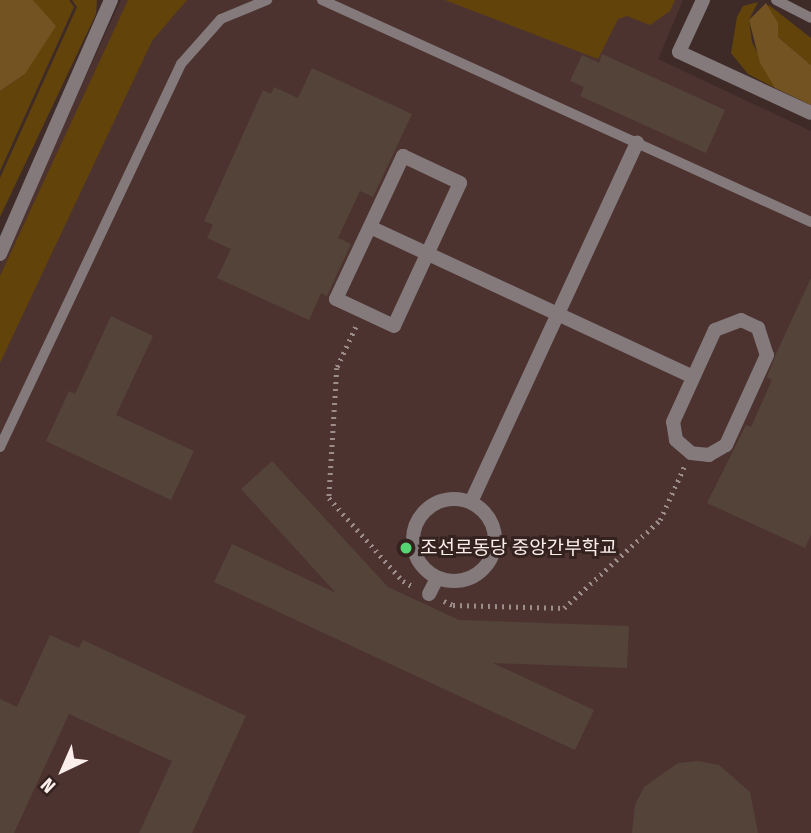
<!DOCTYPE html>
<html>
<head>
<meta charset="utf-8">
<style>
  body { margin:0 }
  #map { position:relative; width:811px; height:833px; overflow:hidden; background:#3e2b28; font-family:"Fira Sans Condensed","Noto Sans KR",sans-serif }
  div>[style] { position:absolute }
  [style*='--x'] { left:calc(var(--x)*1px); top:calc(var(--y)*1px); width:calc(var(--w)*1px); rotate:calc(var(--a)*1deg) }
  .built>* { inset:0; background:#4d3330 }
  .green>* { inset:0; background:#62430a }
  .forest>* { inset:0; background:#725321 }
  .building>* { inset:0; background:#544339 }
  .path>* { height:4.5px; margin-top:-2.25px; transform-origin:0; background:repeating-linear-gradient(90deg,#9d8d8a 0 2px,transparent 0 7px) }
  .lane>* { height:10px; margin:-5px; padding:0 5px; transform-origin:5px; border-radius:5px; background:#847a7c }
  .street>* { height:14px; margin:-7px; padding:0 7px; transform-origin:7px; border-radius:7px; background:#847a7c }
  .street>.ring { margin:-7px; padding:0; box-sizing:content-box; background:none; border:14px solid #847a7c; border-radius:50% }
  .dots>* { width:19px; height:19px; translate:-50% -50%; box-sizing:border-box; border:4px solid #34221f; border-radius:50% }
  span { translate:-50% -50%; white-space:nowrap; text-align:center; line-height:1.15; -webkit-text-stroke:6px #34221f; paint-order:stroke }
  .poi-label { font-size:19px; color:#fbeeeb }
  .left { translate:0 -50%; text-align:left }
  .north { position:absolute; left:28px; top:735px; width:70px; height:70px; -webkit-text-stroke:5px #34221f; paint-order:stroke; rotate:224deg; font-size:19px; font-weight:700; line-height:28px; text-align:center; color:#fbeeeb }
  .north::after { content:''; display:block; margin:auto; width:24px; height:32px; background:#fbeeeb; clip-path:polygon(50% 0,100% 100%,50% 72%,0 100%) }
</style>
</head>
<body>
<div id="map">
  <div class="built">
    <div style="clip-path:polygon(121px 0,683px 0,658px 59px,811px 131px,811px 833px,0 833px,0 263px)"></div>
  </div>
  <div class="green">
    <div style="clip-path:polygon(33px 0,69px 0,74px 7px,0 171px,0 91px,25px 74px)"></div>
    <div style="clip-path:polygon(72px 0,97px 0,96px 14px,0 217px,0 178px,77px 7px)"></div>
    <div style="clip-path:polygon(128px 0,187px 0,152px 41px,0 363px,0 276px)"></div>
    <div style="clip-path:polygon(445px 0,675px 0,670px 11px,650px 25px,627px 16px,618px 19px,598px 59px)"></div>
    <div style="clip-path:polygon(758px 2px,749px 20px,752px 42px,775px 88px,748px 74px,731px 53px,737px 17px,743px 6px)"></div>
    <div style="clip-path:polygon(769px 5px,811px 38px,811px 65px,778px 37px,766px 10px)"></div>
  </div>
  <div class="forest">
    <div style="clip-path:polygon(0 0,33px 0,56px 26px,25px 74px,0 91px)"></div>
    <div style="clip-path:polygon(766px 3px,778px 23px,778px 37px,811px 65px,811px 105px,775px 88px,760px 63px,749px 20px)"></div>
  </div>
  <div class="building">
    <div style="clip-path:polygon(602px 54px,725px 110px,706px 153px,580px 96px,584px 87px,570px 81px,582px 55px,599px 63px)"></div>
    <div style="clip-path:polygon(312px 68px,412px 114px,373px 197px,360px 191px,338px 238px,351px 244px,327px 296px,321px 293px,309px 320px,217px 278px,231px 249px,207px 238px,213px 225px,204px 221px,263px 90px,271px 94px,274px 87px,298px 98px)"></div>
    <div style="clip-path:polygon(811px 278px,811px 535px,805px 548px,707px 503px,746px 425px,751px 427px,772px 380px,767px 377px,776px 354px)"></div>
    <div style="clip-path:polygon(111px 316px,153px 336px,116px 415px,194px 451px,171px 500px,46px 441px,69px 391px,75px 394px)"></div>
    <div style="clip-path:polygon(272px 461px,388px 587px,459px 620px,629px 626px,627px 668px,493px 663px,594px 710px,575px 750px,214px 582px,232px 544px,336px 593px,241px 489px)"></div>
    <div style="clip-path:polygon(50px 635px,79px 648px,83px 640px,246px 716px,192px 833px,139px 833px,172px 761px,69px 714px,14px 833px,0 833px,0 699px,17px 707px)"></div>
    <div style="clip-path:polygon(698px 761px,719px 765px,750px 792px,758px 833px,632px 833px,635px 805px,644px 787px,678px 763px)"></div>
  </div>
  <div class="path">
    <div style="--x:356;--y:327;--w:45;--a:114.9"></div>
    <div style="--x:337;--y:368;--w:130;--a:93.5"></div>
    <div style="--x:329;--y:498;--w:111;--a:48.3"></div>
    <div style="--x:403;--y:581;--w:13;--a:29"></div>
    <div style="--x:444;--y:601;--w:10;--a:24"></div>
    <div style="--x:453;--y:605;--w:111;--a:1.5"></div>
    <div style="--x:564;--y:608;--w:130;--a:-42.5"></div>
    <div style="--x:660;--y:520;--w:58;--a:-65.6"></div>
  </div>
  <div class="lane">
    <div style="--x:322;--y:0;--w:537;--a:24.42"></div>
    <div style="--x:776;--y:0;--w:39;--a:27"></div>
    <div style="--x:0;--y:447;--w:424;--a:-64.7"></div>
    <div style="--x:181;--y:64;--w:60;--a:-48.4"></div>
    <div style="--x:221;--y:19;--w:50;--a:-22.4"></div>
  </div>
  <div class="street">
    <div style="--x:703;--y:0;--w:57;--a:114.8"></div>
    <div style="--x:679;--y:52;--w:145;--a:24.8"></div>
    <div style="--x:403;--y:156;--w:63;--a:25.3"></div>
    <div style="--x:460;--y:183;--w:157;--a:114.8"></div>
    <div style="--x:394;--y:326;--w:64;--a:-155"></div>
    <div style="--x:336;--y:299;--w:158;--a:-64.9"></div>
    <div style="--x:370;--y:227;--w:356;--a:24.9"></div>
    <div style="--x:0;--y:254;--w:277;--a:-66.4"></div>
    <div style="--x:741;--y:320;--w:19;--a:25"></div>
    <div style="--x:758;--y:328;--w:28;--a:72"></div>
    <div style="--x:767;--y:355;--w:99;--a:114.5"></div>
    <div style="--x:726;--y:445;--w:20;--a:150"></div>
    <div style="--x:709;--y:455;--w:18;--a:-174"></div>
    <div style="--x:691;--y:453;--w:20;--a:-139"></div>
    <div style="--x:676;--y:440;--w:18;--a:-99"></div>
    <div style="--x:673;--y:422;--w:101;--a:-65.5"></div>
    <div style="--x:715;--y:330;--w:28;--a:-21"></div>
    <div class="ring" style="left:413px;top:499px;width:68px;height:68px"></div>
    <div style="--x:471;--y:502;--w:396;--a:-65.2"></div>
    <div style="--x:429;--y:594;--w:18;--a:-63"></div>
  </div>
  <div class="dots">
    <div style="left:406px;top:548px;background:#54d672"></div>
  </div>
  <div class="poi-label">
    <span class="left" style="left:420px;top:548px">조선로동당 중앙간부학교</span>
  </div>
  <div class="north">N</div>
</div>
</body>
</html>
